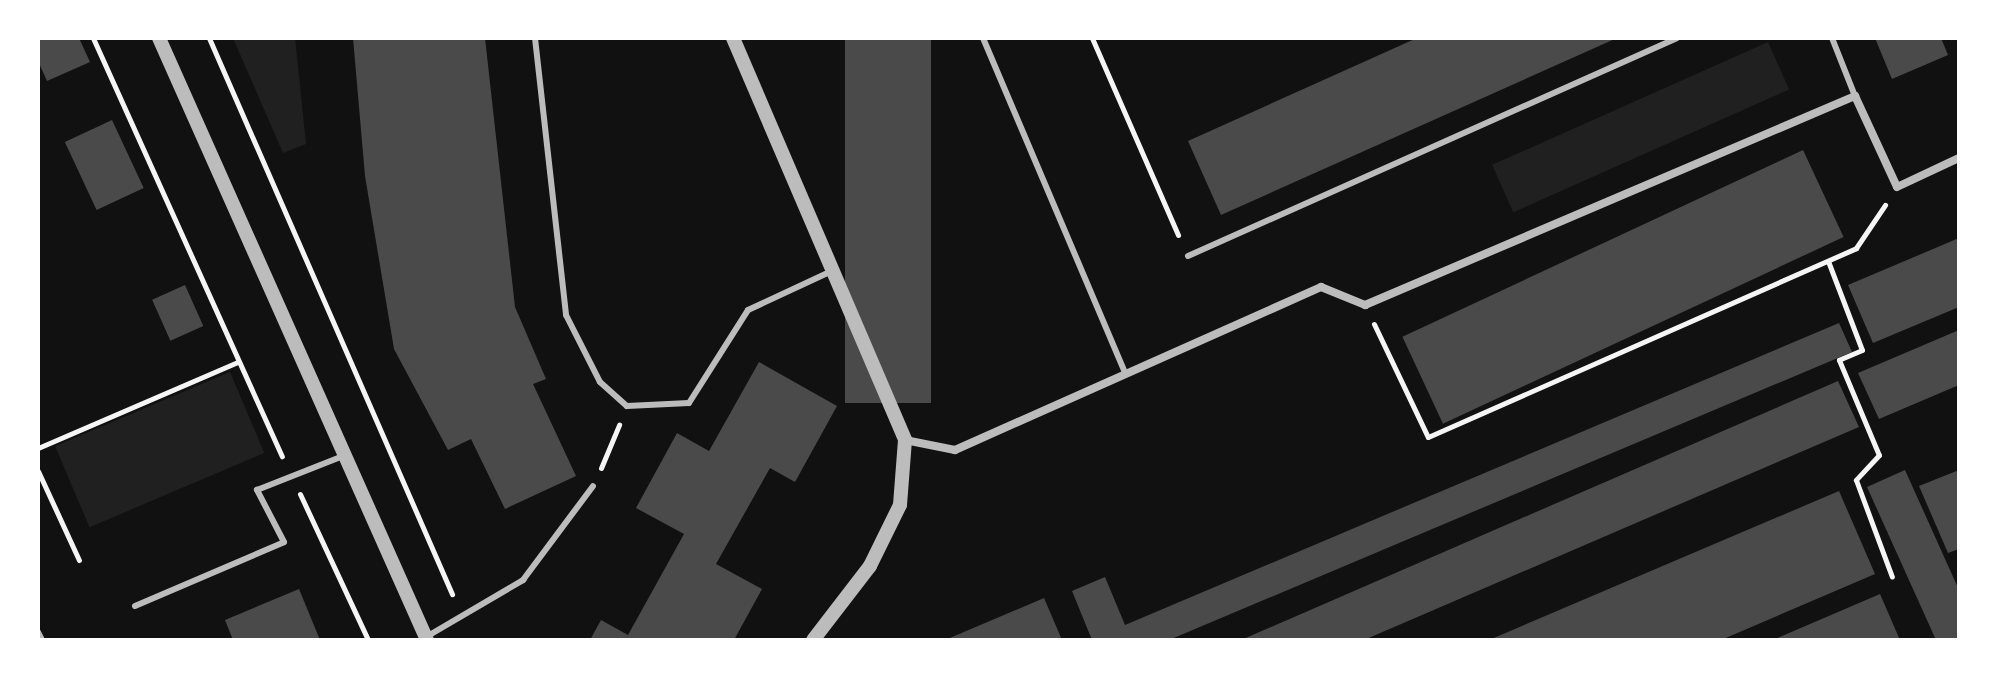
<!DOCTYPE html>
<html>
<head>
<meta charset="utf-8">
<style>
  body { margin:0 }
  #map { position:relative; width:1997px; height:678px; overflow:hidden; background:#111; font-family:"PT Sans Narrow",sans-serif }
  div>[style] { position:absolute }
  [style*='--x'] { left:calc(var(--x)*1px); top:calc(var(--y)*1px); width:calc(var(--w)*1px); rotate:calc(var(--a)*1deg) }
  .green>* { inset:0; background:#202020; transform-origin:0 0 }
  .building>* { inset:0; background:#4a4a4a; transform-origin:0 0 }
  .path>* { height:5px; margin:-2.5px; padding:0 2.5px; transform-origin:2.5px; border-radius:2.5px; background:#f5f5f5 }
  .service>* { height:6px; margin:-3px; padding:0 3px; transform-origin:3px; border-radius:3px; background:#bcbcbc }
  .minor>* { height:8px; margin:-4px; padding:0 4px; transform-origin:4px; border-radius:4px; background:#bcbcbc }
  .tertiary>* { height:14px; margin:-7px; padding:0 7px; transform-origin:7px; border-radius:7px; background:#bcbcbc }
  span { translate:-50% -50%; white-space:nowrap; text-align:center; line-height:1.15; -webkit-text-stroke:7px #fff; paint-order:stroke }
  .frame { position:absolute; inset:0; border:40px solid #fff; pointer-events:none }
</style>
</head>
<body>
<div id="map">
  <div class="green">
    <div style="clip-path:polygon(233px 38px,295px 38px,306px 144px,283px 153px)"></div>
    <div style="left:1768px;top:42px;width:52px;height:302px;rotate:66deg"></div>
    <div style="left:230px;top:372px;width:88px;height:190px;rotate:67deg"></div>
  </div>
  <div class="building">
    <div style="clip-path:polygon(38px 38px,79px 38px,90px 62px,47px 81px,38px 61px)"></div>
    <div style="clip-path:polygon(353px 38px,485px 38px,515px 307px,546px 379px,533px 384px,576px 476px,505px 509px,471px 439px,448px 450px,394px 349px,365px 176px)"></div>
    <div style="left:845px;top:38px;width:86px;height:365px"></div>
    <div style="clip-path:polygon(1417px 38px,1617px 38px,1221px 215px,1188px 141px)"></div>
    <div style="clip-path:polygon(1875px 38px,1941px 38px,1948px 55px,1892px 79px)"></div>
    <div style="left:112px;top:120px;width:75px;height:52px;rotate:65deg"></div>
    <div style="left:1803px;top:150px;width:96px;height:442px;rotate:65deg"></div>
    <div style="clip-path:polygon(1959px 238px,1959px 307px,1873px 343px,1848px 285px)"></div>
    <div style="left:185px;top:285px;width:45px;height:36px;rotate:66deg"></div>
    <div style="clip-path:polygon(1839px 323px,1852px 352px,1169px 640px,1092px 640px,1072px 591px,1105px 577px,1125px 625px)"></div>
    <div style="clip-path:polygon(1959px 330px,1959px 385px,1879px 419px,1858px 373px)"></div>
    <div style="clip-path:polygon(759px 362px,837px 406px,795px 482px,770px 468px,716px 564px,762px 589px,734px 640px,590px 640px,601px 620px,628px 635px,684px 534px,636px 508px,677px 433px,709px 451px)"></div>
    <div style="clip-path:polygon(1838px 381px,1859px 427px,1364px 640px,1241px 640px)"></div>
    <div style="clip-path:polygon(1905px 470px,1959px 590px,1959px 640px,1936px 640px,1867px 487px)"></div>
    <div style="clip-path:polygon(1959px 470px,1959px 549px,1948px 553px,1919px 486px)"></div>
    <div style="clip-path:polygon(1839px 491px,1875px 574px,1721px 640px,1489px 640px)"></div>
    <div style="clip-path:polygon(299px 589px,320px 640px,233px 640px,225px 620px)"></div>
    <div style="clip-path:polygon(1880px 594px,1900px 640px,1773px 640px)"></div>
    <div style="clip-path:polygon(1044px 598px,1062px 640px,945px 640px)"></div>
  </div>
  <div class="path">
    <div style="--x:93;--y:38;--w:459;--a:65.7"></div>
    <div style="--x:209;--y:38;--w:607;--a:66.39"></div>
    <div style="--x:1092;--y:38;--w:215;--a:66.4"></div>
    <div style="--x:1828;--y:261;--w:95;--a:69.1"></div>
    <div style="--x:1862;--y:350;--w:25;--a:157"></div>
    <div style="--x:1839;--y:360;--w:103;--a:67.2"></div>
    <div style="--x:1879;--y:455;--w:34;--a:133"></div>
    <div style="--x:1856;--y:480;--w:103;--a:69.6"></div>
    <div style="--x:1374;--y:324;--w:125;--a:64.5"></div>
    <div style="--x:1428;--y:437;--w:468;--a:-23.8"></div>
    <div style="--x:1856;--y:248;--w:52;--a:-56"></div>
    <div style="--x:38;--y:448;--w:218;--a:-23.3"></div>
    <div style="--x:601;--y:468;--w:47;--a:-67.3"></div>
    <div style="--x:38;--y:471;--w:98;--a:65.3"></div>
    <div style="--x:300;--y:494;--w:161;--a:65"></div>
  </div>
  <div class="service">
    <div style="--x:535;--y:38;--w:279;--a:83.6"></div>
    <div style="--x:566;--y:315;--w:75;--a:63.1"></div>
    <div style="--x:600;--y:382;--w:36;--a:42"></div>
    <div style="--x:627;--y:406;--w:62;--a:-2.8"></div>
    <div style="--x:689;--y:403;--w:110;--a:-57.6"></div>
    <div style="--x:748;--y:310;--w:93;--a:-24.9"></div>
    <div style="--x:983;--y:38;--w:364;--a:67"></div>
    <div style="--x:1832;--y:38;--w:62;--a:68.4"></div>
    <div style="--x:1188;--y:256;--w:535;--a:-24.03"></div>
    <div style="--x:135;--y:606;--w:162;--a:-23.2"></div>
    <div style="--x:284;--y:542;--w:59;--a:-117.4"></div>
    <div style="--x:257;--y:490;--w:96;--a:-21.5"></div>
    <div style="--x:38;--y:632;--w:9;--a:63"></div>
    <div style="--x:426;--y:637;--w:113;--a:-30.4"></div>
    <div style="--x:523;--y:580;--w:117;--a:-53.3"></div>
  </div>
  <div class="minor">
    <div style="--x:905;--y:440;--w:51;--a:11.3"></div>
    <div style="--x:955;--y:450;--w:401;--a:-24"></div>
    <div style="--x:1321;--y:287;--w:48;--a:22.2"></div>
    <div style="--x:1365;--y:305;--w:533;--a:-23.1"></div>
    <div style="--x:1855;--y:96;--w:100;--a:65.2"></div>
    <div style="--x:1897;--y:187;--w:68;--a:-25.1"></div>
  </div>
  <div class="tertiary">
    <div style="--x:159;--y:38;--w:659;--a:66"></div>
    <div style="--x:733;--y:38;--w:437;--a:66.8"></div>
    <div style="--x:905;--y:440;--w:65;--a:94.4"></div>
    <div style="--x:900;--y:505;--w:68;--a:116.2"></div>
    <div style="--x:870;--y:566;--w:93;--a:127.6"></div>
  </div>
  <div class="frame"></div>
</div>
</body>
</html>
